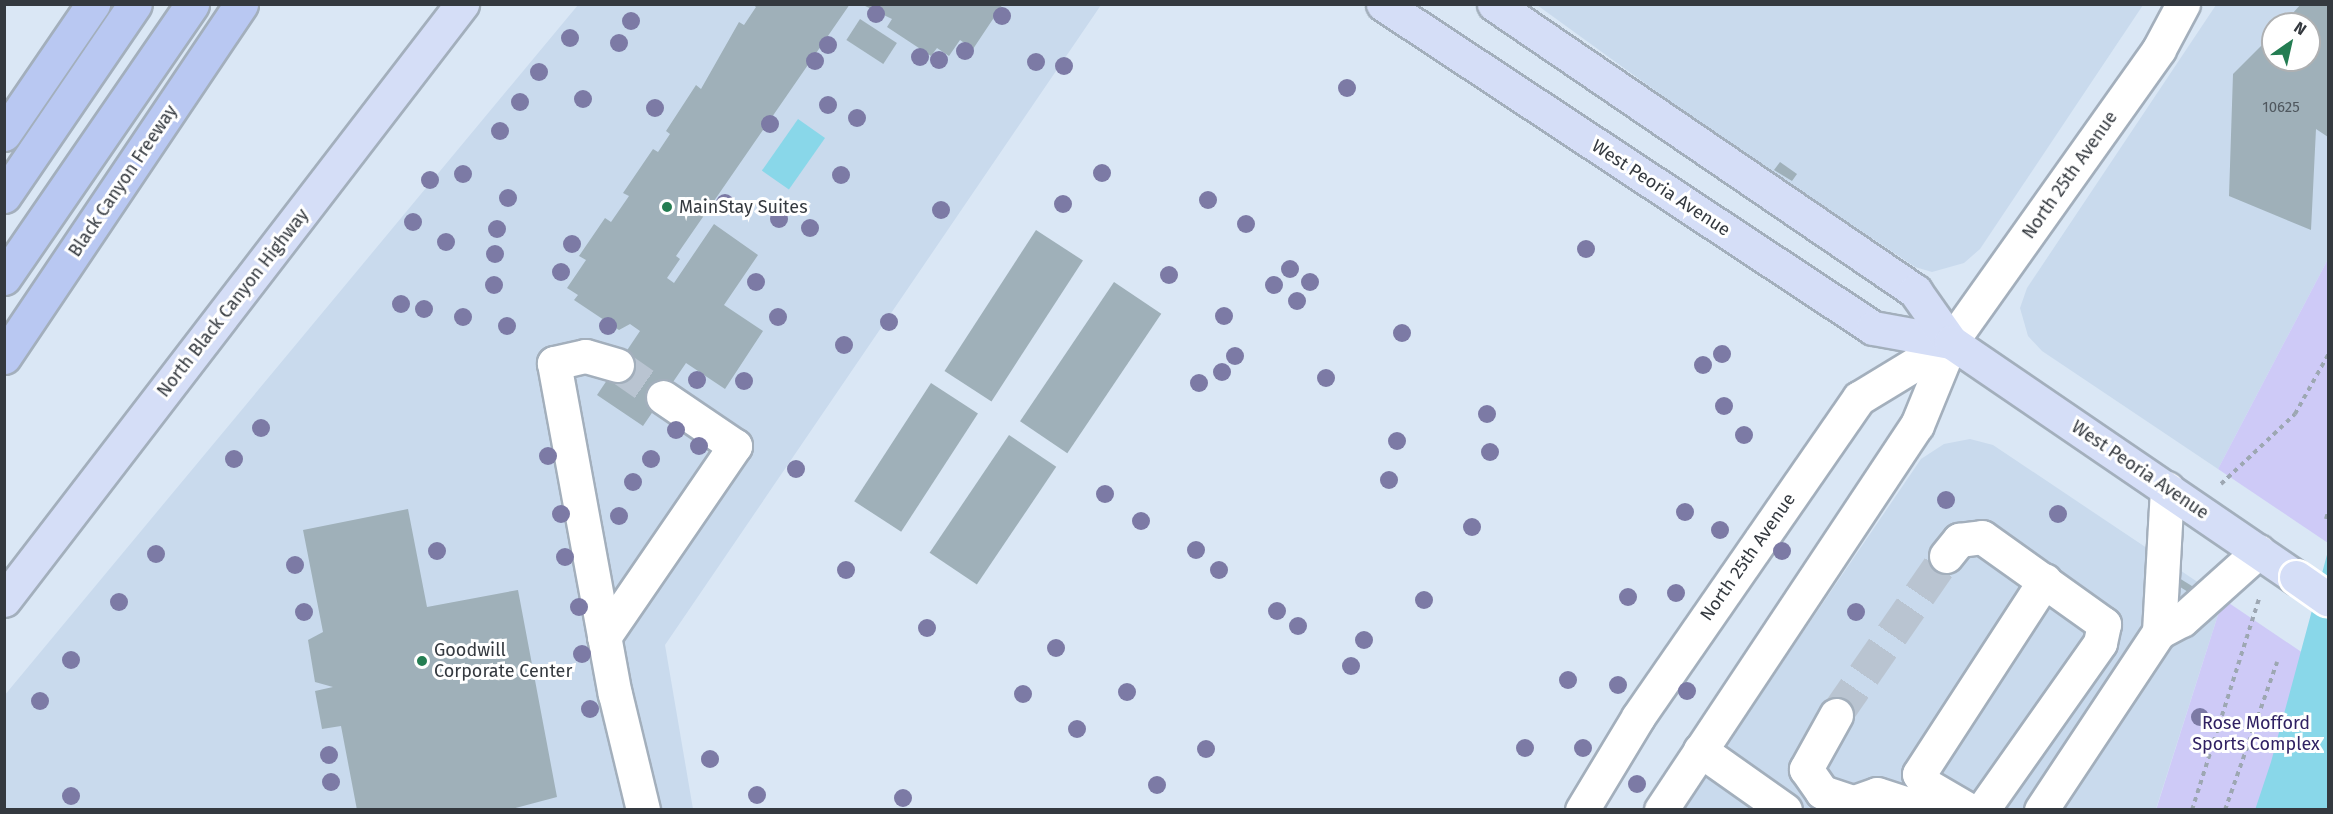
<!DOCTYPE html>
<html>
<head>
<meta charset="utf-8">
<style>
  body { margin:0 }
  #map { position:relative; width:2333px; height:814px; overflow:hidden; background:#dae7f5; font-family:"Fira Sans",sans-serif }
  div>[style] { position:absolute }
  [style*='--x'] { left:calc(var(--x)*1px); top:calc(var(--y)*1px); width:calc(var(--w)*1px); rotate:calc(var(--a)*1deg) }
  .built>* { inset:0; background:#c9daed }
  .green>* { inset:0; background:#cecaf7 }
  .water>* { inset:0; background:#89d7e9; transform-origin:0 0 }
  .building>* { inset:0; background:#9fb0b9; transform-origin:0 0 }
  .minor-tunnel>* { height:33px; margin-top:-16.5px; transform-origin:0; background:repeating-linear-gradient(90deg,#b9c4d1 0 33px,transparent 0 49px) }
  .path>* { height:4px; margin-top:-2px; transform-origin:0; background:repeating-linear-gradient(90deg,#9da7b2 0 4.5px,transparent 0 9px) }
  .roads { filter:drop-shadow(2px 0 #a3afbc) drop-shadow(-2px 0 #a3afbc) drop-shadow(0 2px #a3afbc) drop-shadow(0 -2px #a3afbc) }
  .minor>* { height:33px; margin:-16.5px; padding:0 16.5px; transform-origin:16.5px; border-radius:16.5px; background:#fff }
  .major>* { height:33px; margin:-16.5px; padding:0 16.5px; transform-origin:16.5px; border-radius:16.5px; background:#d5def7 }
  .highway>* { height:33px; margin:-16.5px; padding:0 16.5px; transform-origin:16.5px; border-radius:16.5px; background:#b9c8f2 }
  .bridges { filter:drop-shadow(2px 0 #fff) drop-shadow(-2px 0 #fff) drop-shadow(0 2px #fff) drop-shadow(0 -2px #fff) }
  .major-bridge>* { height:33px; margin:-16.5px; padding:0 16.5px; transform-origin:16.5px; border-radius:16.5px; background:#d5def7 }
  .trees>* { width:18px; height:18px; margin:-9px; border-radius:50%; background:#7c7aa5 }
  .dots>* { width:16px; height:16px; translate:-50% -50%; box-sizing:border-box; border:3px solid #fff; border-radius:50% }
  span { translate:-50% -50%; white-space:nowrap; text-align:center; line-height:1.15; -webkit-text-stroke:6px #fff; paint-order:stroke }
  .number-label { font-size:15px; color:#4f575e }
  .number-label span { -webkit-text-stroke-width:0 }
  .street-label { font-size:18px; color:#34393f }
  .poi-label { font-size:18px; color:#34393f }
  .left { translate:0 -50%; text-align:left }
  .park-label { font-size:18px; color:#302163 }
  .frame { position:absolute; inset:0; border:6px solid #34393f; pointer-events:none }
  .north { position:absolute; left:2261px; top:12px; width:60px; height:60px; box-sizing:border-box; background:#fff; border:2px solid #aeb0b2; border-radius:50%; rotate:34deg; font-size:16px; font-weight:700; line-height:24px; text-align:center; color:#34393f }
  .north::after { content:''; display:block; margin:auto; width:21px; height:27px; background:#247d52; clip-path:polygon(50% 0,100% 100%,50% 72%,0 100%) }
</style>
</head>
<body>
<div id="map">
  <div class="built">
    <div style="clip-path:polygon(578px 5px,1101px 5px,665px 645px,693px 809px,5px 809px,4px 696px)"></div>
    <div style="clip-path:polygon(1537px 5px,2143px 5px,1980px 249px,1964px 263px,1932px 272px,1915px 267px,1708px 129px)"></div>
    <div style="clip-path:polygon(evenodd,2216px 5px,2328px 5px,2328px 259px,2218px 469px,2042px 351px,2028px 336px,2020px 308px,2027px 288px,2216px 5px,2273px 24px,2309px 24px,2309px 60px,2273px 60px,2273px 24px)"></div>
    <div style="clip-path:polygon(1970px 439px,1993px 445px,2223px 599px,2156px 809px,1682px 810px,1921px 459px,1944px 444px)"></div>
  </div>
  <div class="green">
    <div style="clip-path:polygon(2328px 259px,2328px 543px,2218px 469px)"></div>
    <div style="clip-path:polygon(2223px 599px,2328px 670px,2328px 809px,2156px 810px)"></div>
  </div>
  <div class="water">
    <div style="left:798px;top:119px;width:33px;height:63px;rotate:35deg"></div>
    <div style="clip-path:polygon(2328px 551px,2328px 809px,2255px 810px,2271px 762px)"></div>
  </div>
  <div class="building">
    <div style="clip-path:polygon(752px 4px,850px 4px,676px 256px,680px 259px,667px 278px,674px 283px,714px 224px,758px 255px,724px 305px,763px 331px,725px 389px,686px 363px,643px 426px,597px 395px,640px 331px,630px 324px,619px 330px,574px 300px,578px 295px,567px 288px,586px 260px,579px 256px,605px 218px,611px 222px,629px 196px,623px 193px,653px 149px,658px 152px,670px 134px,666px 131px,696px 85px,701px 89px,739px 22px,744px 25px,756px 7px)"></div>
    <div style="clip-path:polygon(1003px 4px,973px 49px,960px 40px,949px 56px,937px 48px,931px 56px,887px 27px,892px 19px,863px 5px)"></div>
    <div style="clip-path:polygon(2301px 4px,2328px 4px,2328px 137px,2316px 129px,2311px 230px,2229px 196px,2233px 74px,2273px 34px,2273px 60px,2309px 60px,2309px 24px,2283px 24px)"></div>
    <div style="left:860px;top:19px;width:44px;height:25px;rotate:33deg"></div>
    <div style="clip-path:polygon(1780px 162px,1797px 174px,1792px 181px,1774px 170px)"></div>
    <div style="left:1036px;top:230px;width:56px;height:168px;rotate:33deg"></div>
    <div style="left:1114px;top:282px;width:57px;height:168px;rotate:34deg"></div>
    <div style="left:931px;top:383px;width:56px;height:141px;rotate:33deg"></div>
    <div style="left:1009px;top:435px;width:57px;height:142px;rotate:34deg"></div>
    <div style="clip-path:polygon(408px 509px,427px 607px,518px 590px,557px 797px,508px 810px,357px 810px,341px 726px,322px 729px,315px 691px,333px 687px,315px 682px,308px 640px,323px 632px,303px 530px)"></div>
    <div style="left:2179px;top:578px;width:19px;height:7px;rotate:32deg"></div>
  </div>
  <div class="minor-tunnel">
    <div style="--x:617;--y:365;--w:56;--a:34.8"></div>
    <div style="--x:1836;--y:715;--w:193;--a:-55.3"></div>
  </div>
  <div class="path">
    <div style="--x:2221;--y:484;--w:102;--a:-43.4"></div>
    <div style="--x:2295;--y:414;--w:68;--a:-60.8"></div>
    <div style="--x:2326;--y:519;--w:7;--a:-74"></div>
    <div style="--x:2192;--y:810;--w:221;--a:-72.4"></div>
    <div style="--x:2225;--y:810;--w:157;--a:-70.6"></div>
  </div>
  <div class="roads">
    <div class="minor">
      <div style="--x:617;--y:365;--w:33;--a:-164"></div>
      <div style="--x:585;--y:356;--w:32;--a:167"></div>
      <div style="--x:554;--y:363;--w:337;--a:79.6"></div>
      <div style="--x:615;--y:694;--w:119;--a:76.4"></div>
      <div style="--x:1946;--y:556;--w:21;--a:-51"></div>
      <div style="--x:1959;--y:540;--w:23;--a:-7"></div>
      <div style="--x:1982;--y:537;--w:150;--a:35.5"></div>
      <div style="--x:2104;--y:624;--w:19;--a:102"></div>
      <div style="--x:2100;--y:643;--w:204;--a:125.2"></div>
      <div style="--x:2159;--y:632;--w:144;--a:-86.8"></div>
      <div style="--x:604;--y:637;--w:232;--a:-55.6"></div>
      <div style="--x:735;--y:446;--w:87;--a:-145.8"></div>
      <div style="--x:1836;--y:715;--w:62;--a:119.1"></div>
      <div style="--x:1806;--y:769;--w:28;--a:55"></div>
      <div style="--x:1822;--y:792;--w:57;--a:18.4"></div>
      <div style="--x:1700;--y:750;--w:104;--a:35.2"></div>
      <div style="--x:1854;--y:802;--w:24;--a:-19"></div>
      <div style="--x:1877;--y:794;--w:42;--a:18"></div>
      <div style="--x:1582;--y:810;--w:109;--a:-58.9"></div>
      <div style="--x:1638;--y:717;--w:388;--a:-55.3"></div>
      <div style="--x:1859;--y:398;--w:108;--a:-31.3"></div>
      <div style="--x:1661;--y:810;--w:462;--a:-56.4"></div>
      <div style="--x:1917;--y:425;--w:90;--a:-67.7"></div>
      <div style="--x:1951;--y:342;--w:359;--a:-54.6"></div>
      <div style="--x:2159;--y:49;--w:51;--a:-61.9"></div>
      <div style="--x:1969;--y:810;--w:50;--a:-149.8"></div>
      <div style="--x:1926;--y:785;--w:13;--a:-122"></div>
      <div style="--x:1919;--y:774;--w:231;--a:-57"></div>
      <div style="--x:2041;--y:810;--w:214;--a:-56.5"></div>
      <div style="--x:2159;--y:632;--w:26;--a:-28"></div>
      <div style="--x:2182;--y:620;--w:103;--a:-41.9"></div>
    </div>
    <div class="major">
      <div style="--x:1383;--y:4;--w:587;--a:33.47"></div>
      <div style="--x:1873;--y:328;--w:79;--a:10.2"></div>
      <div style="--x:1494;--y:4;--w:510;--a:34.28"></div>
      <div style="--x:1915;--y:291;--w:62;--a:54.8"></div>
      <div style="--x:1951;--y:342;--w:417;--a:34.3"></div>
      <div style="--x:4;--y:600;--w:752;--a:-52.46"></div>
    </div>
    <div class="highway">
      <div style="--x:4;--y:134;--w:158;--a:-55.6"></div>
      <div style="--x:4;--y:196;--w:232;--a:-55.7"></div>
      <div style="--x:4;--y:278;--w:332;--a:-55.5"></div>
      <div style="--x:4;--y:357;--w:425;--a:-56.1"></div>
    </div>
  </div>
  <div class="bridges">
    <div class="major-bridge">
      <div style="--x:2296;--y:577;--w:39;--a:35"></div>
    </div>
  </div>
  <div class="trees">
    <div style="left:876px;top:14px"></div>
    <div style="left:1002px;top:16px"></div>
    <div style="left:631px;top:21px"></div>
    <div style="left:570px;top:38px"></div>
    <div style="left:619px;top:43px"></div>
    <div style="left:828px;top:45px"></div>
    <div style="left:965px;top:51px"></div>
    <div style="left:920px;top:57px"></div>
    <div style="left:939px;top:60px"></div>
    <div style="left:815px;top:61px"></div>
    <div style="left:1036px;top:62px"></div>
    <div style="left:1064px;top:66px"></div>
    <div style="left:539px;top:72px"></div>
    <div style="left:1347px;top:88px"></div>
    <div style="left:583px;top:99px"></div>
    <div style="left:520px;top:102px"></div>
    <div style="left:828px;top:105px"></div>
    <div style="left:655px;top:108px"></div>
    <div style="left:857px;top:118px"></div>
    <div style="left:770px;top:124px"></div>
    <div style="left:500px;top:131px"></div>
    <div style="left:1102px;top:173px"></div>
    <div style="left:463px;top:174px"></div>
    <div style="left:841px;top:175px"></div>
    <div style="left:430px;top:180px"></div>
    <div style="left:508px;top:198px"></div>
    <div style="left:1208px;top:200px"></div>
    <div style="left:725px;top:203px"></div>
    <div style="left:1063px;top:204px"></div>
    <div style="left:941px;top:210px"></div>
    <div style="left:779px;top:219px"></div>
    <div style="left:413px;top:222px"></div>
    <div style="left:1246px;top:224px"></div>
    <div style="left:810px;top:228px"></div>
    <div style="left:497px;top:229px"></div>
    <div style="left:446px;top:242px"></div>
    <div style="left:572px;top:244px"></div>
    <div style="left:1586px;top:249px"></div>
    <div style="left:495px;top:254px"></div>
    <div style="left:1290px;top:269px"></div>
    <div style="left:561px;top:272px"></div>
    <div style="left:1169px;top:275px"></div>
    <div style="left:756px;top:282px"></div>
    <div style="left:1310px;top:282px"></div>
    <div style="left:494px;top:285px"></div>
    <div style="left:1274px;top:285px"></div>
    <div style="left:1297px;top:301px"></div>
    <div style="left:401px;top:304px"></div>
    <div style="left:424px;top:309px"></div>
    <div style="left:1224px;top:316px"></div>
    <div style="left:463px;top:317px"></div>
    <div style="left:778px;top:317px"></div>
    <div style="left:889px;top:322px"></div>
    <div style="left:507px;top:326px"></div>
    <div style="left:608px;top:326px"></div>
    <div style="left:1402px;top:333px"></div>
    <div style="left:844px;top:345px"></div>
    <div style="left:1722px;top:354px"></div>
    <div style="left:1235px;top:356px"></div>
    <div style="left:1703px;top:365px"></div>
    <div style="left:1222px;top:372px"></div>
    <div style="left:1326px;top:378px"></div>
    <div style="left:697px;top:380px"></div>
    <div style="left:744px;top:381px"></div>
    <div style="left:1199px;top:383px"></div>
    <div style="left:1724px;top:406px"></div>
    <div style="left:1487px;top:414px"></div>
    <div style="left:261px;top:428px"></div>
    <div style="left:676px;top:430px"></div>
    <div style="left:1744px;top:435px"></div>
    <div style="left:1397px;top:441px"></div>
    <div style="left:699px;top:446px"></div>
    <div style="left:1490px;top:452px"></div>
    <div style="left:548px;top:456px"></div>
    <div style="left:234px;top:459px"></div>
    <div style="left:651px;top:459px"></div>
    <div style="left:796px;top:469px"></div>
    <div style="left:1389px;top:480px"></div>
    <div style="left:633px;top:482px"></div>
    <div style="left:1105px;top:494px"></div>
    <div style="left:1946px;top:500px"></div>
    <div style="left:1685px;top:512px"></div>
    <div style="left:561px;top:514px"></div>
    <div style="left:2058px;top:514px"></div>
    <div style="left:619px;top:516px"></div>
    <div style="left:1141px;top:521px"></div>
    <div style="left:1472px;top:527px"></div>
    <div style="left:1720px;top:530px"></div>
    <div style="left:1196px;top:550px"></div>
    <div style="left:437px;top:551px"></div>
    <div style="left:1782px;top:551px"></div>
    <div style="left:156px;top:554px"></div>
    <div style="left:565px;top:557px"></div>
    <div style="left:295px;top:565px"></div>
    <div style="left:846px;top:570px"></div>
    <div style="left:1219px;top:570px"></div>
    <div style="left:1676px;top:593px"></div>
    <div style="left:1628px;top:597px"></div>
    <div style="left:1424px;top:600px"></div>
    <div style="left:119px;top:602px"></div>
    <div style="left:579px;top:607px"></div>
    <div style="left:1277px;top:611px"></div>
    <div style="left:304px;top:612px"></div>
    <div style="left:1856px;top:612px"></div>
    <div style="left:1298px;top:626px"></div>
    <div style="left:927px;top:628px"></div>
    <div style="left:1364px;top:640px"></div>
    <div style="left:1056px;top:648px"></div>
    <div style="left:582px;top:654px"></div>
    <div style="left:71px;top:660px"></div>
    <div style="left:1351px;top:666px"></div>
    <div style="left:1568px;top:680px"></div>
    <div style="left:1618px;top:685px"></div>
    <div style="left:1687px;top:691px"></div>
    <div style="left:1127px;top:692px"></div>
    <div style="left:1023px;top:694px"></div>
    <div style="left:40px;top:701px"></div>
    <div style="left:590px;top:709px"></div>
    <div style="left:2200px;top:717px"></div>
    <div style="left:1077px;top:729px"></div>
    <div style="left:1525px;top:748px"></div>
    <div style="left:1583px;top:748px"></div>
    <div style="left:1206px;top:749px"></div>
    <div style="left:329px;top:755px"></div>
    <div style="left:710px;top:759px"></div>
    <div style="left:331px;top:782px"></div>
    <div style="left:1637px;top:784px"></div>
    <div style="left:1157px;top:785px"></div>
    <div style="left:757px;top:795px"></div>
    <div style="left:71px;top:796px"></div>
    <div style="left:903px;top:798px"></div>
  </div>
  <div class="dots">
    <div style="left:667px;top:207px;background:#247d52"></div>
    <div style="left:422px;top:661px;background:#247d52"></div>
  </div>
  <div class="number-label">
    <span style="left:2281px;top:108px">10625</span>
  </div>
  <div class="street-label">
    <span style="left:2070px;top:175px;rotate:-55deg">North 25th Avenue</span>
    <span style="left:123px;top:181px;rotate:-56deg">Black Canyon Freeway</span>
    <span style="left:1661px;top:188px;rotate:33deg">West Peoria Avenue</span>
    <span style="left:233px;top:303px;rotate:-52deg">North Black Canyon Highway</span>
    <span style="left:2140px;top:470px;rotate:34deg">West Peoria Avenue</span>
    <span style="left:1748px;top:557px;rotate:-55deg">North 25th Avenue</span>
  </div>
  <div class="poi-label">
    <span class="left" style="left:679px;top:207px">MainStay Suites</span>
    <span class="left" style="left:434px;top:661px">Goodwill<br>Corporate Center</span>
  </div>
  <div class="park-label">
    <span style="left:2256px;top:734px">Rose Mofford<br>Sports Complex</span>
  </div>
  <div class="frame"></div>
  <div class="north">N</div>
</div>
</body>
</html>
